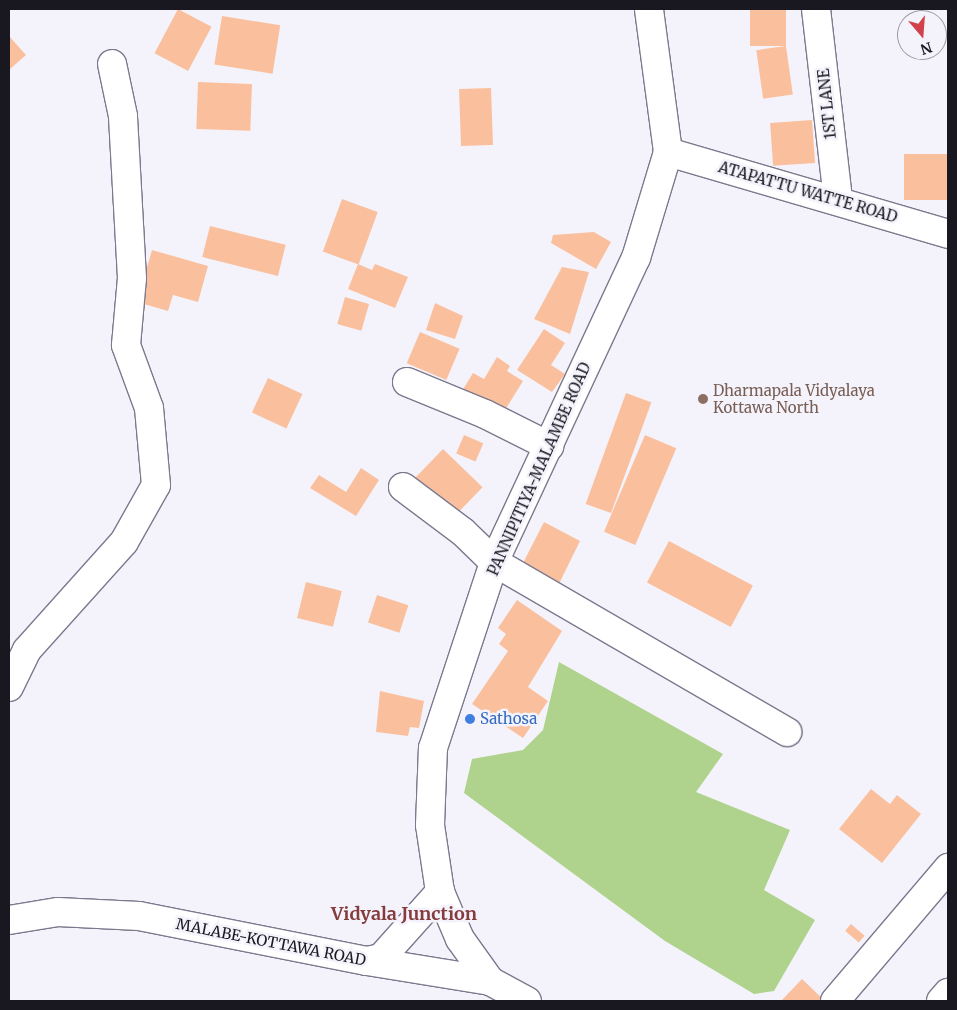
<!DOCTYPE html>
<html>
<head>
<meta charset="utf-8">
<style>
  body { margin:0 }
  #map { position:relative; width:957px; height:1010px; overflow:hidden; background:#f4f3fc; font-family:Merriweather,serif }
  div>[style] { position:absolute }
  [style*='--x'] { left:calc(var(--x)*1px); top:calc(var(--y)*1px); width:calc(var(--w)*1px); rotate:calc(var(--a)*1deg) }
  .forest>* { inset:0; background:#afd28c }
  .building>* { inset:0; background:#fac09e; transform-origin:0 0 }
  .roads { filter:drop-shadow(1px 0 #7b798d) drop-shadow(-1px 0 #7b798d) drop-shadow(0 1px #7b798d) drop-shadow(0 -1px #7b798d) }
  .minor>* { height:28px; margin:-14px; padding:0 14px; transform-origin:14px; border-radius:14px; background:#fff }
  .major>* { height:28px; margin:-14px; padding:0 14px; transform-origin:14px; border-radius:14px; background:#fff }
  .dots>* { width:14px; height:14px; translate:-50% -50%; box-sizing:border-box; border:2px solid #f4f3fc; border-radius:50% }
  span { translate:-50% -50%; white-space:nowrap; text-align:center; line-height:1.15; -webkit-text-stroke:5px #f4f3fc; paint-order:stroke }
  .street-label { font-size:15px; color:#191820 }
  .education-label { font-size:15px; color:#785e54 }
  .left { translate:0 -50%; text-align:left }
  .shop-label { font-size:15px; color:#366cbe }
  .quarter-label { font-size:18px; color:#853c3e; font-weight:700 }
  .frame { position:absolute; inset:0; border:10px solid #191820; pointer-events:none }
  .north { position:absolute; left:897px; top:10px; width:50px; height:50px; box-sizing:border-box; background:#f4f3fc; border:1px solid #9c9ba4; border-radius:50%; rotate:162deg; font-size:14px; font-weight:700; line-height:20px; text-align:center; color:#191820 }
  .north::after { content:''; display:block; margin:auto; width:18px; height:22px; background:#d2424d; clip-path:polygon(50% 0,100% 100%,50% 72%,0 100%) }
</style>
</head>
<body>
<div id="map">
  <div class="forest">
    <div style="clip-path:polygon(559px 662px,723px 754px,696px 792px,790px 830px,764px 890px,815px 920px,774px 991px,754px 994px,665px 941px,464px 793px,472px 759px,523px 750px,543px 730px)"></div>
  </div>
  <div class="building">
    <div style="left:178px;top:9px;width:38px;height:50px;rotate:28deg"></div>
    <div style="left:750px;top:9px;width:36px;height:37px"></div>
    <div style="left:222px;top:16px;width:59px;height:49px;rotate:9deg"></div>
    <div style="clip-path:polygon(9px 36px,26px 55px,9px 70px)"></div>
    <div style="left:786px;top:46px;width:49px;height:30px;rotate:82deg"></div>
    <div style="left:198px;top:82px;width:54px;height:47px;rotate:2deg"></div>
    <div style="left:491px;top:88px;width:57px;height:32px;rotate:88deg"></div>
    <div style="left:812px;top:120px;width:43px;height:42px;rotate:86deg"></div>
    <div style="left:948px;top:154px;width:46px;height:44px;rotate:90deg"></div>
    <div style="left:342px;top:199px;width:38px;height:56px;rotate:20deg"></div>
    <div style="left:210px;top:226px;width:78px;height:32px;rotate:14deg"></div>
    <div style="clip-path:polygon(594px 232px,611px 242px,596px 269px,551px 243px,553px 235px)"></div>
    <div style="clip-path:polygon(152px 250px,208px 266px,198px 302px,173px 295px,168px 311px,137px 302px)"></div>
    <div style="clip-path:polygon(358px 264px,372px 270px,375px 264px,408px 277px,395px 308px,348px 289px)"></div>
    <div style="clip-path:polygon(562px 267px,589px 272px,570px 334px,534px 319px)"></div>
    <div style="left:345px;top:297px;width:25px;height:28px;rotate:16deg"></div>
    <div style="clip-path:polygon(435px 303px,463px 316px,455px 339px,426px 330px)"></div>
    <div style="clip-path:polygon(544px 329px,565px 343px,551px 365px,565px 374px,552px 392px,517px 370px)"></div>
    <div style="left:420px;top:332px;width:43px;height:34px;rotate:23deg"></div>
    <div style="clip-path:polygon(497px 357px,510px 366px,507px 371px,523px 381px,502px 415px,462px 391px,473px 373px,484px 379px)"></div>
    <div style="left:268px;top:378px;width:38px;height:38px;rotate:25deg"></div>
    <div style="left:626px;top:393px;width:27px;height:118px;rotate:20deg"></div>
    <div style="left:464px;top:435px;width:21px;height:20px;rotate:23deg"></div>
    <div style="left:645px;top:435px;width:34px;height:105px;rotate:23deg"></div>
    <div style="left:443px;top:449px;width:55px;height:42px;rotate:44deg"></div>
    <div style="clip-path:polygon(361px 468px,379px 480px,356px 516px,310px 488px,319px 475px,346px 492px)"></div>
    <div style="clip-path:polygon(544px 522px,580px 541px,554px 594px,522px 565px)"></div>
    <div style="left:669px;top:541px;width:95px;height:47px;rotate:28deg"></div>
    <div style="left:306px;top:582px;width:37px;height:37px;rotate:14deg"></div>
    <div style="left:377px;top:595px;width:33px;height:29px;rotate:18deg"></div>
    <div style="clip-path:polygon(517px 600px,562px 631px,528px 687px,548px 701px,523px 738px,472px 704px,508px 651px,499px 644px,506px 634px,498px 628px)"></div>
    <div style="clip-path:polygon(380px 691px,424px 701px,419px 728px,410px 727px,408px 736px,376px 732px)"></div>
    <div style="clip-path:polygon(871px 789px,890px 804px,897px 795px,921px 814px,882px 863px,839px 829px)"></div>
    <div style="left:851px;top:924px;width:18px;height:9px;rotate:41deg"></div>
    <div style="clip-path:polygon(802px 979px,825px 1001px,781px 1001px)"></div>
  </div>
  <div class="roads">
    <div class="minor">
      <div style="--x:816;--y:9;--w:192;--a:83.4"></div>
      <div style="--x:668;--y:152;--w:292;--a:16.3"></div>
      <div style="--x:407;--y:382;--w:84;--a:22.3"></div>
      <div style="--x:485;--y:414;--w:72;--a:26.6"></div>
      <div style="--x:403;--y:487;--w:75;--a:36.9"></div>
      <div style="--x:463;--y:532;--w:43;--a:44.1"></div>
      <div style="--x:494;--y:562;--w:339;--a:30.1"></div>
      <div style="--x:9;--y:687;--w:41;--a:-64.1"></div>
      <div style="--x:27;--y:650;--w:145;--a:-48.1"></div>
      <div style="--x:124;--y:542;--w:65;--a:-60.7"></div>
      <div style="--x:156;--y:485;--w:77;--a:-95.2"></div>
      <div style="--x:149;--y:408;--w:67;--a:-110.1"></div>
      <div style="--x:126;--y:345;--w:67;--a:-84.9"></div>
      <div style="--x:132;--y:278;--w:162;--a:-93.2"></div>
      <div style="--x:123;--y:116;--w:53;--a:-101.9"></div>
      <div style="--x:490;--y:981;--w:52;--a:-125.5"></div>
      <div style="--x:460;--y:939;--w:51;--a:-113.1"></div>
      <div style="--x:440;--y:892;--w:68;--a:-98.5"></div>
      <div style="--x:430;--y:825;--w:77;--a:-87.8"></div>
      <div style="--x:433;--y:748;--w:196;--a:-71.8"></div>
      <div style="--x:494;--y:562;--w:336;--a:-65"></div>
      <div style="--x:636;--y:258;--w:111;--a:-73.2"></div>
      <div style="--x:668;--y:152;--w:144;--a:-97.6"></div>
      <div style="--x:835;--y:1001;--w:175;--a:-49.6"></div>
      <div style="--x:941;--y:1001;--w:11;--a:-49"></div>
    </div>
    <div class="major">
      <div style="--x:9;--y:920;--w:50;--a:-9.3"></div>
      <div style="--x:58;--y:912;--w:81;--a:2.8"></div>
      <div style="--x:139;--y:916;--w:232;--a:11.2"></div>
      <div style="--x:367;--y:961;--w:125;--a:9.2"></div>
      <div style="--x:490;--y:981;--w:42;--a:28.4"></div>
      <div style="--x:367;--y:961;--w:14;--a:-12"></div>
      <div style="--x:381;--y:958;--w:89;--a:-48.2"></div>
    </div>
  </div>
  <div class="dots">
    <div style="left:703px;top:399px;background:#8d6e63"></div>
    <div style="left:470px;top:719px;background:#3f7fe0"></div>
  </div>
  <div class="street-label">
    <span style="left:827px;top:104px;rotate:-96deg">1ST LANE</span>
    <span style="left:808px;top:192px;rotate:16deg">ATAPATTU WATTE ROAD</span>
    <span style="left:539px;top:469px;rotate:-66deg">PANNIPITIYA-MALAMBE ROAD</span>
    <span style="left:271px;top:942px;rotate:11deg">MALABE-KOTTAWA ROAD</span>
  </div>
  <div class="education-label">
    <span class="left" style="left:713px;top:399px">Dharmapala Vidyalaya<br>Kottawa North</span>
  </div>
  <div class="shop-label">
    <span class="left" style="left:480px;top:719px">Sathosa</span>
  </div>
  <div class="quarter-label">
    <span style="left:404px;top:914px">Vidyala Junction</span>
  </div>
  <div class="frame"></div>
  <div class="north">N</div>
</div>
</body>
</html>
